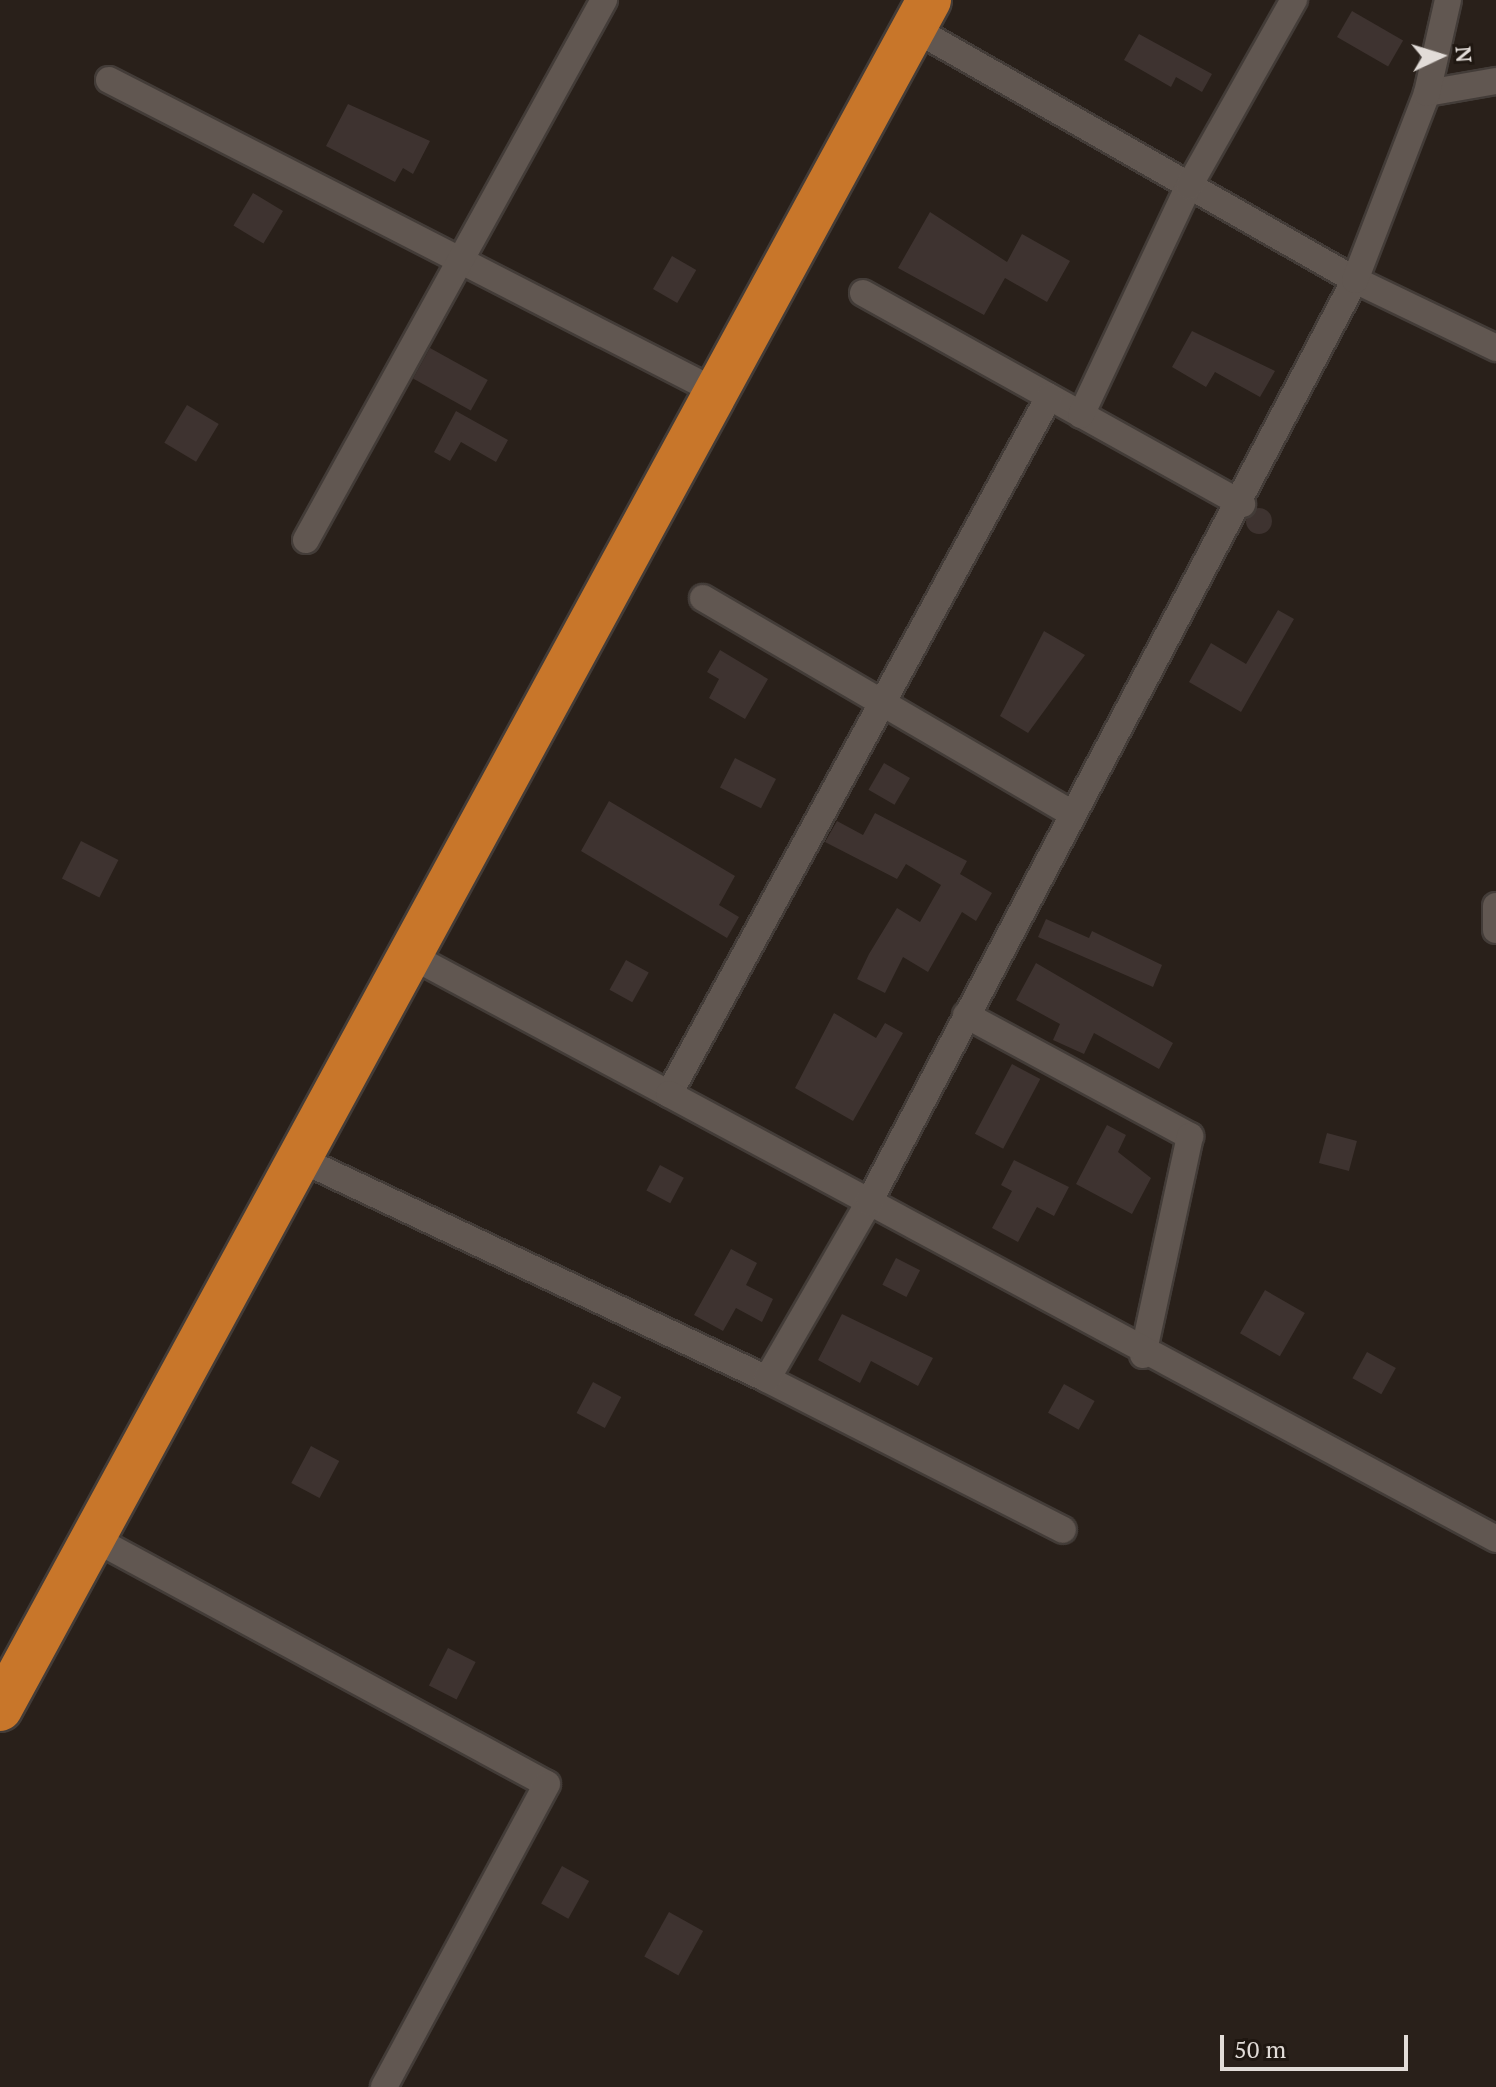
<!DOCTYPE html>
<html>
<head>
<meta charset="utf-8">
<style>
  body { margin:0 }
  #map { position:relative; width:1496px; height:2087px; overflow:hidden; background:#29201a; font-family:"PT Serif",serif }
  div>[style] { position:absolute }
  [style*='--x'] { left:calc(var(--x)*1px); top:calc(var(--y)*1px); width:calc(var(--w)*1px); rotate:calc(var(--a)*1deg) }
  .building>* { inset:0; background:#3e3330; transform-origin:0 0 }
  .round { border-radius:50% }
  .roads { filter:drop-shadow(2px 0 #433c38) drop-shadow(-2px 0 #433c38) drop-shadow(0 2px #433c38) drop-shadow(0 -2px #433c38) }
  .street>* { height:26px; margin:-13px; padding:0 13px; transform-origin:13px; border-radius:13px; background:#615751 }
  .highway>* { height:44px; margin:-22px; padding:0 22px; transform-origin:22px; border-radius:22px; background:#c8762a }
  span { translate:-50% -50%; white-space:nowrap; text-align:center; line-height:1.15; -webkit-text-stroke:8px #1f1711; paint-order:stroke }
  .north { position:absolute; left:1400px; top:16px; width:80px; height:80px; -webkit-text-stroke:6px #1f1711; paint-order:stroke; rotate:86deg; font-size:22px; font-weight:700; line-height:32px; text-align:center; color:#e2dcd8 }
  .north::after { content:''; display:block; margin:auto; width:28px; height:36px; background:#e2dcd8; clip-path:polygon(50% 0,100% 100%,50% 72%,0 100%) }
  .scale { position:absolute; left:1220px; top:2035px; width:188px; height:36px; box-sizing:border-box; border:4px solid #e2dcd8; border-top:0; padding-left:10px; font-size:24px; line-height:28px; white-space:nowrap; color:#e2dcd8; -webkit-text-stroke:6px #1f1711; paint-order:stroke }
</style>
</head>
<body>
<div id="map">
  <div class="building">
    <div style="left:1352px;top:11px;width:59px;height:30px;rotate:30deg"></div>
    <div style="clip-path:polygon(1139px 34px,1212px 74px,1202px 92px,1176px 77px,1171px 87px,1124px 60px)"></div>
    <div style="clip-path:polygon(348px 104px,430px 141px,413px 174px,403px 168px,395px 182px,326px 146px)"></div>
    <div style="left:253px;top:193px;width:35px;height:38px;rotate:31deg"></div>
    <div style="clip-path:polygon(930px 212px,1007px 262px,1022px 234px,1070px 261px,1047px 302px,1005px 278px,984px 315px,898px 268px)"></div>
    <div style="left:672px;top:256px;width:28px;height:38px;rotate:30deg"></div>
    <div style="clip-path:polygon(1192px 331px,1275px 371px,1260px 397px,1215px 372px,1206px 387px,1172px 367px)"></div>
    <div style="left:430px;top:348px;width:66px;height:35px;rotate:29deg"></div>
    <div style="left:187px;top:405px;width:37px;height:44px;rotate:31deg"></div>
    <div style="clip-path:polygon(456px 411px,508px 440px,496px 462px,461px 442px,450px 461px,434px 452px)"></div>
    <div class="round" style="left:1246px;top:508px;width:26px;height:26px"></div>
    <div style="clip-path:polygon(1278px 610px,1294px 619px,1241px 712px,1189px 682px,1211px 643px,1246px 664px)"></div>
    <div style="clip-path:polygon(1044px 631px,1085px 655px,1028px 733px,1000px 716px)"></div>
    <div style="clip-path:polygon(720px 650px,768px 679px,745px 719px,709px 698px,719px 679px,707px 672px)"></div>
    <div style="left:735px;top:758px;width:46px;height:33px;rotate:27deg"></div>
    <div style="left:884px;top:763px;width:30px;height:31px;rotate:30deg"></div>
    <div style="clip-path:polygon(609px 801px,735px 876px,719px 905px,739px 917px,727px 938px,581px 851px)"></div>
    <div style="clip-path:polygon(875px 813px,967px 861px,960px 874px,992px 893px,976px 921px,962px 912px,928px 972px,903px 957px,885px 993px,857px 979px,869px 954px,897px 908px,920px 922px,941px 885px,906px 864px,897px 879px,825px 842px,837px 821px,863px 835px)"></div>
    <div style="left:81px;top:841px;width:42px;height:42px;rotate:27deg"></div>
    <div style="clip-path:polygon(1046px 919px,1089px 938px,1092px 931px,1162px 965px,1153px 987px,1038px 937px)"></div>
    <div style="left:626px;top:960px;width:26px;height:34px;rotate:29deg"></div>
    <div style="clip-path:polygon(1036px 963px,1173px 1043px,1159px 1069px,1094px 1033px,1084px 1054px,1053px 1040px,1060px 1024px,1016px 1000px)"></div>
    <div style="clip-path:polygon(834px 1013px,876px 1038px,885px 1023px,903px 1033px,853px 1121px,795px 1088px)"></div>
    <div style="left:1012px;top:1064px;width:32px;height:79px;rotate:28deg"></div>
    <div style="clip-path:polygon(1107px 1125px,1126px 1135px,1118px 1152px,1151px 1178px,1132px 1214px,1076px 1184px)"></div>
    <div style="left:1327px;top:1133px;width:31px;height:31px;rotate:15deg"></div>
    <div style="clip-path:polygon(1014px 1160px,1069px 1187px,1054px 1216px,1037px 1207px,1018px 1242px,992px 1228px,1012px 1191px,1001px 1185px)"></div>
    <div style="left:660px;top:1165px;width:27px;height:29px;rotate:28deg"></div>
    <div style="clip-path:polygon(731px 1249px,757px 1263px,746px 1285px,773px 1299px,762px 1322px,736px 1308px,723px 1331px,694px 1315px)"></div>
    <div style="left:896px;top:1258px;width:27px;height:30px;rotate:27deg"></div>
    <div style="left:1265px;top:1290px;width:46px;height:50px;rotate:30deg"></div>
    <div style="clip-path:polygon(842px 1314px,933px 1358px,918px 1386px,871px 1361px,860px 1383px,818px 1360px)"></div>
    <div style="left:1367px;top:1352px;width:33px;height:30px;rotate:29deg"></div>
    <div style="left:593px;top:1382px;width:32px;height:35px;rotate:28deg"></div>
    <div style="left:1064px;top:1384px;width:35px;height:33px;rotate:29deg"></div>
    <div style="left:311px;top:1446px;width:32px;height:42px;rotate:28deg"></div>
    <div style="left:448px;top:1648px;width:31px;height:42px;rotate:27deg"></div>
    <div style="left:562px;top:1866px;width:31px;height:43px;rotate:29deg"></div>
    <div style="left:669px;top:1912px;width:39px;height:51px;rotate:29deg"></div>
  </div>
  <div class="roads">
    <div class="street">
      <div style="--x:913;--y:28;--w:509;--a:29.69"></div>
      <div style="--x:1355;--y:280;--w:157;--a:25.7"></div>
      <div style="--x:109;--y:80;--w:679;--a:27.17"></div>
      <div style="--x:1427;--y:93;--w:70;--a:-9.9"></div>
      <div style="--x:863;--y:293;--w:434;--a:29.1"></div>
      <div style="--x:1081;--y:415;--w:253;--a:-64.8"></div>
      <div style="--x:1189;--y:186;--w:214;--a:-60.6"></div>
      <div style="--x:306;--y:540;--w:617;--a:-61.11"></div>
      <div style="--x:703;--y:598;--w:426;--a:30.3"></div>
      <div style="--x:1496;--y:906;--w:24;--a:90"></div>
      <div style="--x:408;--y:954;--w:296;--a:28.2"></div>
      <div style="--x:669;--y:1094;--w:794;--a:-61.4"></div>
      <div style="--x:966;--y:1015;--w:255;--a:28.4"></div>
      <div style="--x:1190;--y:1136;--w:224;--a:102.1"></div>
      <div style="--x:669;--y:1094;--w:939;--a:28.28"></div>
      <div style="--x:298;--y:1158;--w:518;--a:25.23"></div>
      <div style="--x:767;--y:1379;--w:332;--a:27"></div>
      <div style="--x:767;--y:1379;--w:204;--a:-60"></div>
      <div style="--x:869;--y:1202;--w:1042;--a:-62.21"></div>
      <div style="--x:1355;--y:280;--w:200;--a:-68.9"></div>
      <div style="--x:1427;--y:93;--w:95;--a:-77.3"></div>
      <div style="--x:93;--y:1538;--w:516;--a:28.45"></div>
      <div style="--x:547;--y:1784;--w:344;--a:118.3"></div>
    </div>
    <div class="highway">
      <div style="--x:0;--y:1709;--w:1945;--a:-61.47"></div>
    </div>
  </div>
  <div class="north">N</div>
  <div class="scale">50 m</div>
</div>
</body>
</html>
